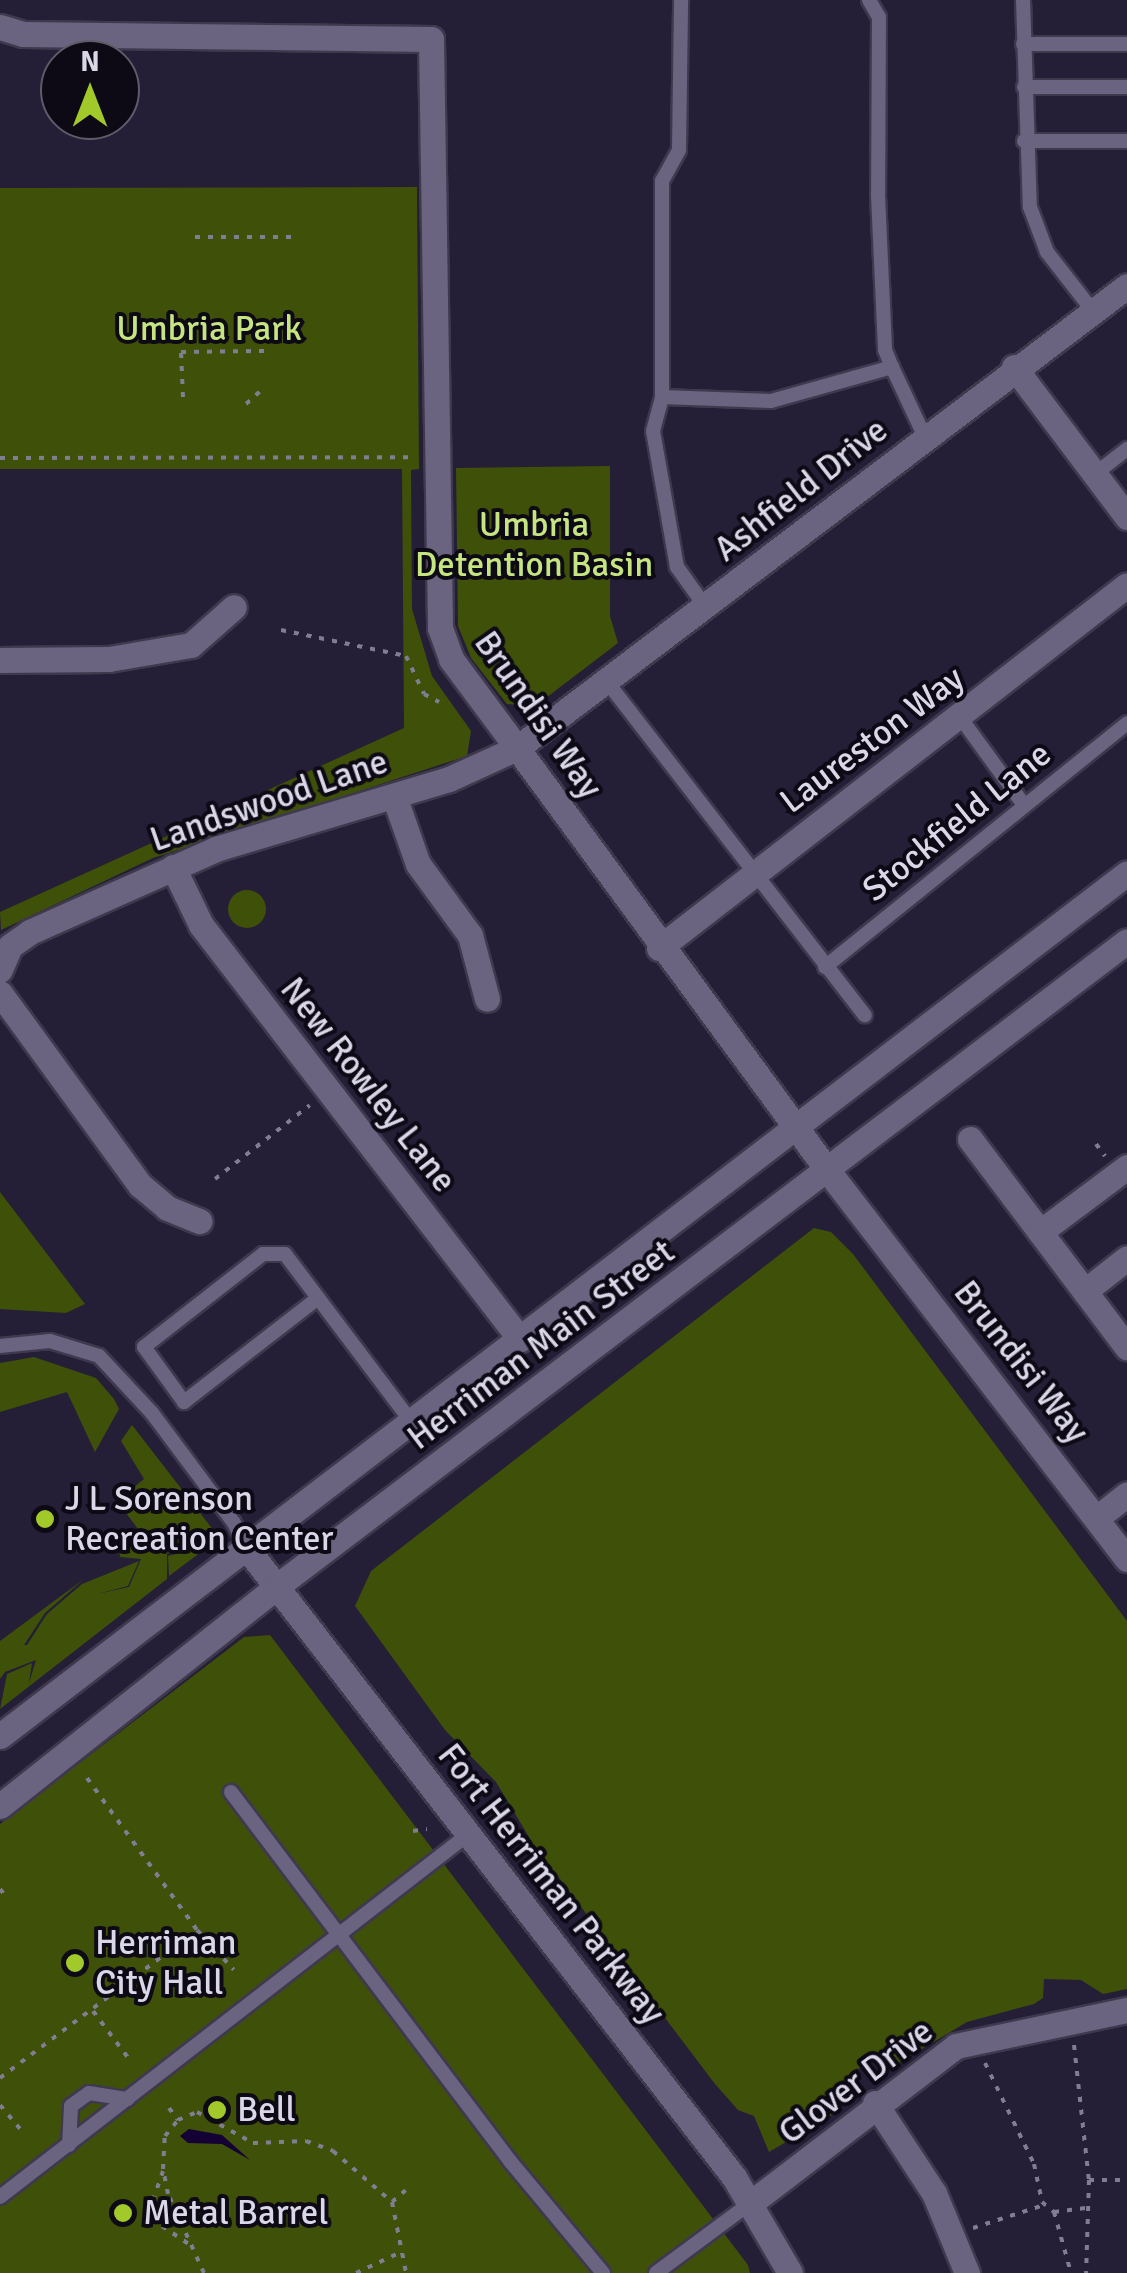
<!DOCTYPE html>
<html>
<head>
<meta charset="utf-8">
<style>
  body { margin:0 }
  #map { position:relative; width:1127px; height:2273px; overflow:hidden; background:#241e37; font-family:Signika,sans-serif }
  div>[style] { position:absolute }
  [style*='--x'] { left:calc(var(--x)*1px); top:calc(var(--y)*1px); width:calc(var(--w)*1px); rotate:calc(var(--a)*1deg) }
  .green>* { inset:0; background:#3f5009 }
  .round { border-radius:50% }
  .water>* { inset:0; background:#150035 }
  .path>* { height:4px; margin-top:-2px; transform-origin:0; background:repeating-linear-gradient(90deg,#817d92 0 5px,transparent 0 13px) }
  .roads { filter:drop-shadow(2px 0 #3f394e) drop-shadow(-2px 0 #3f394e) drop-shadow(0 2px #3f394e) drop-shadow(0 -2px #3f394e) }
  .service>* { height:14px; margin:-7px; padding:0 7px; transform-origin:7px; border-radius:7px; background:#6a6481 }
  .minor>* { height:25px; margin:-12.5px; padding:0 12.5px; transform-origin:12.5px; border-radius:12.5px; background:#6a6481 }
  .tertiary>* { height:25px; margin:-12.5px; padding:0 12.5px; transform-origin:12.5px; border-radius:12.5px; background:#6a6481 }
  .secondary>* { height:25px; margin:-12.5px; padding:0 12.5px; transform-origin:12.5px; border-radius:12.5px; background:#6a6481 }
  .dots>* { width:28px; height:28px; translate:-50% -50%; box-sizing:border-box; border:5px solid #0d0a15; border-radius:50% }
  span { translate:-50% -50%; white-space:nowrap; text-align:center; line-height:1.15; -webkit-text-stroke:8px #0d0a15; paint-order:stroke }
  .park-label { font-size:35px; color:#c6e581 }
  .street-label { font-size:35px; color:#dad7e8 }
  .poi-label { font-size:35px; color:#dad7e8 }
  .left { translate:0 -50%; text-align:left }
  .north { position:absolute; left:40px; top:40px; width:100px; height:100px; box-sizing:border-box; background:#0d0a15; border:2px solid #5f5c69; border-radius:50%; rotate:0deg; font-size:28px; font-weight:700; line-height:40px; text-align:center; color:#dad7e8 }
  .north::after { content:''; display:block; margin:auto; width:35px; height:45px; background:#a1c929; clip-path:polygon(50% 0,100% 100%,50% 72%,0 100%) }
</style>
</head>
<body>
<div id="map">
  <div class="green">
    <div style="clip-path:polygon(417px 187px,419px 469px,411px 470px,412px 609px,432px 676px,471px 731px,467px 756px,153px 858px,1px 930px,0 912px,404px 728px,402px 469px,0 469px,0 188px)"></div>
    <div style="clip-path:polygon(610px 466px,610px 616px,618px 643px,534px 707px,507px 704px,471px 658px,458px 626px,456px 468px)"></div>
    <div class="round" style="left:228px;top:890px;width:38px;height:38px"></div>
    <div style="clip-path:polygon(0 1192px,85px 1304px,66px 1313px,0 1309px)"></div>
    <div style="clip-path:polygon(814px 1228px,831px 1232px,853px 1254px,1127px 1621px,1127px 1989px,1103px 1994px,1081px 1980px,1044px 1979px,1043px 1998px,1034px 2004px,967px 2022px,890px 2068px,870px 2060px,848px 2077px,849px 2092px,837px 2112px,769px 2152px,754px 2116px,738px 2110px,715px 2084px,532px 1842px,496px 1782px,445px 1730px,355px 1606px,371px 1571px)"></div>
    <div style="clip-path:polygon(34px 1357px,96px 1378px,114px 1399px,119px 1409px,95px 1452px,67px 1392px,0 1412px,0 1363px)"></div>
    <div style="clip-path:polygon(132px 1425px,214px 1531px,213px 1543px,169px 1576px,168px 1556px,205px 1546px,167px 1553px,167px 1579px,0 1709px,7px 1674px,32px 1663px,29px 1683px,36px 1660px,5px 1672px,0 1679px,0 1641px,84px 1579px,45px 1613px,24px 1645px,27px 1645px,47px 1614px,82px 1584px,139px 1561px,128px 1586px,97px 1594px,129px 1587px,141px 1559px,120px 1557px,118px 1544px,138px 1529px,117px 1501px,144px 1479px,121px 1441px)"></div>
    <div style="clip-path:polygon(270px 1635px,748px 2265px,750px 2273px,0 2273px,0 1824px,244px 1637px)"></div>
  </div>
  <div class="water">
    <div style="clip-path:polygon(189px 2129px,222px 2135px,250px 2160px,222px 2144px,188px 2143px,180px 2136px)"></div>
  </div>
  <div class="path">
    <div style="--x:195;--y:237;--w:104;--a:0"></div>
    <div style="--x:183;--y:397;--w:45;--a:-92.5"></div>
    <div style="--x:181;--y:352;--w:84;--a:-0.7"></div>
    <div style="--x:246;--y:404;--w:25;--a:-42"></div>
    <div style="--x:0;--y:458;--w:412;--a:-0.1"></div>
    <div style="--x:281;--y:630;--w:128;--a:11.7"></div>
    <div style="--x:406;--y:656;--w:42;--a:64.7"></div>
    <div style="--x:424;--y:694;--w:17;--a:28"></div>
    <div style="--x:1096;--y:1144;--w:15;--a:53"></div>
    <div style="--x:215;--y:1179;--w:120;--a:-37.9"></div>
    <div style="--x:87;--y:1778;--w:188;--a:54.1"></div>
    <div style="--x:197;--y:1930;--w:54;--a:47.2"></div>
    <div style="--x:413;--y:1831;--w:14;--a:-8"></div>
    <div style="--x:0;--y:1889;--w:6;--a:51"></div>
    <div style="--x:93;--y:2011;--w:60;--a:53.1"></div>
    <div style="--x:1074;--y:2045;--w:136;--a:83.7"></div>
    <div style="--x:1089;--y:2180;--w:93;--a:91.8"></div>
    <div style="--x:985;--y:2063;--w:112;--a:64.1"></div>
    <div style="--x:1034;--y:2164;--w:39;--a:78"></div>
    <div style="--x:1042;--y:2202;--w:16;--a:40"></div>
    <div style="--x:1054;--y:2212;--w:32;--a:-7"></div>
    <div style="--x:0;--y:2078;--w:246;--a:-36.9"></div>
    <div style="--x:0;--y:2105;--w:35;--a:50"></div>
    <div style="--x:169;--y:2108;--w:15;--a:53"></div>
    <div style="--x:163;--y:2171;--w:39;--a:109"></div>
    <div style="--x:150;--y:2208;--w:22;--a:56"></div>
    <div style="--x:162;--y:2226;--w:34;--a:34"></div>
    <div style="--x:1089;--y:2180;--w:38;--a:0"></div>
    <div style="--x:392;--y:2202;--w:18;--a:-41"></div>
    <div style="--x:1054;--y:2212;--w:63;--a:74.4"></div>
    <div style="--x:973;--y:2228;--w:75;--a:-17.9"></div>
    <div style="--x:204;--y:2273;--w:87;--a:-114.5"></div>
    <div style="--x:168;--y:2194;--w:25;--a:-101"></div>
    <div style="--x:163;--y:2169;--w:33;--a:-87"></div>
    <div style="--x:165;--y:2136;--w:21;--a:-51"></div>
    <div style="--x:178;--y:2120;--w:21;--a:-23"></div>
    <div style="--x:197;--y:2112;--w:64;--a:29"></div>
    <div style="--x:253;--y:2143;--w:53;--a:-2.2"></div>
    <div style="--x:306;--y:2141;--w:29;--a:20"></div>
    <div style="--x:333;--y:2151;--w:78;--a:40.8"></div>
    <div style="--x:392;--y:2202;--w:72;--a:78.8"></div>
    <div style="--x:356;--y:2273;--w:50;--a:-25"></div>
  </div>
  <div class="roads">
    <div class="service">
      <div style="--x:869;--y:0;--w:20;--a:60"></div>
      <div style="--x:879;--y:17;--w:178;--a:90.3"></div>
      <div style="--x:878;--y:195;--w:155;--a:87.4"></div>
      <div style="--x:885;--y:350;--w:18;--a:68"></div>
      <div style="--x:1023;--y:0;--w:207;--a:88.1"></div>
      <div style="--x:1030;--y:207;--w:48;--a:69.3"></div>
      <div style="--x:1047;--y:252;--w:75;--a:52.1"></div>
      <div style="--x:1023;--y:44;--w:104;--a:0"></div>
      <div style="--x:1024;--y:87;--w:103;--a:0"></div>
      <div style="--x:1024;--y:141;--w:103;--a:0"></div>
      <div style="--x:662;--y:397;--w:216;--a:-90"></div>
      <div style="--x:662;--y:181;--w:35;--a:-61"></div>
      <div style="--x:679;--y:150;--w:150;--a:-89.2"></div>
      <div style="--x:1095;--y:474;--w:41;--a:-38"></div>
      <div style="--x:707;--y:609;--w:52;--a:-125.5"></div>
      <div style="--x:677;--y:567;--w:138;--a:-100"></div>
      <div style="--x:653;--y:431;--w:35;--a:-75"></div>
      <div style="--x:662;--y:397;--w:109;--a:2.1"></div>
      <div style="--x:771;--y:401;--w:126;--a:-15.7"></div>
      <div style="--x:892;--y:367;--w:77;--a:64.8"></div>
      <div style="--x:608;--y:683;--w:420;--a:52.3"></div>
      <div style="--x:960;--y:717;--w:109;--a:54"></div>
      <div style="--x:825;--y:967;--w:388;--a:-38.9"></div>
      <div style="--x:318;--y:1298;--w:170;--a:142.2"></div>
      <div style="--x:184;--y:1402;--w:68;--a:-126"></div>
      <div style="--x:144;--y:1347;--w:151;--a:-38"></div>
      <div style="--x:263;--y:1254;--w:22;--a:0"></div>
      <div style="--x:285;--y:1254;--w:209;--a:53"></div>
      <div style="--x:0;--y:1346;--w:50;--a:-5.7"></div>
      <div style="--x:50;--y:1341;--w:51;--a:17"></div>
      <div style="--x:99;--y:1356;--w:78;--a:47.1"></div>
      <div style="--x:152;--y:1413;--w:137;--a:53.3"></div>
      <div style="--x:234;--y:1523;--w:25;--a:64"></div>
      <div style="--x:231;--y:1792;--w:463;--a:52.9"></div>
      <div style="--x:510;--y:2161;--w:146;--a:50.3"></div>
      <div style="--x:69;--y:2145;--w:39;--a:-87"></div>
      <div style="--x:71;--y:2106;--w:22;--a:-36"></div>
      <div style="--x:89;--y:2093;--w:39;--a:9"></div>
      <div style="--x:0;--y:2197;--w:594;--a:-37.76"></div>
      <div style="--x:656;--y:2273;--w:119;--a:-36.5"></div>
    </div>
    <div class="minor">
      <div style="--x:0;--y:27;--w:24;--a:17"></div>
      <div style="--x:23;--y:34;--w:408;--a:0.7"></div>
      <div style="--x:431;--y:39;--w:589;--a:89.12"></div>
      <div style="--x:440;--y:628;--w:33;--a:70"></div>
      <div style="--x:451;--y:659;--w:111;--a:53.4"></div>
      <div style="--x:517;--y:748;--w:75;--a:155.5"></div>
      <div style="--x:449;--y:779;--w:243;--a:163.3"></div>
      <div style="--x:216;--y:849;--w:204;--a:156"></div>
      <div style="--x:30;--y:932;--w:24;--a:145"></div>
      <div style="--x:10;--y:946;--w:26;--a:113"></div>
      <div style="--x:1014;--y:367;--w:188;--a:53"></div>
      <div style="--x:0;--y:660;--w:109;--a:-0.5"></div>
      <div style="--x:109;--y:659;--w:83;--a:-9.7"></div>
      <div style="--x:191;--y:645;--w:57;--a:-41.5"></div>
      <div style="--x:394;--y:796;--w:72;--a:70.6"></div>
      <div style="--x:418;--y:864;--w:88;--a:53.8"></div>
      <div style="--x:470;--y:935;--w:66;--a:75.1"></div>
      <div style="--x:173;--y:867;--w:64;--a:64.2"></div>
      <div style="--x:201;--y:925;--w:523;--a:52.38"></div>
      <div style="--x:659;--y:948;--w:592;--a:-37.8"></div>
      <div style="--x:0;--y:993;--w:238;--a:53.9"></div>
      <div style="--x:140;--y:1185;--w:35;--a:40"></div>
      <div style="--x:167;--y:1208;--w:35;--a:22"></div>
      <div style="--x:970;--y:1139;--w:261;--a:53"></div>
      <div style="--x:828;--y:1171;--w:490;--a:52.4"></div>
      <div style="--x:1040;--y:1232;--w:109;--a:-36.8"></div>
      <div style="--x:1085;--y:1291;--w:53;--a:-38.2"></div>
      <div style="--x:1098;--y:1517;--w:37;--a:-38"></div>
      <div style="--x:875;--y:2103;--w:108;--a:56.8"></div>
      <div style="--x:934;--y:2193;--w:87;--a:67.6"></div>
      <div style="--x:752;--y:2202;--w:257;--a:-37.4"></div>
      <div style="--x:956;--y:2046;--w:175;--a:-11.9"></div>
    </div>
    <div class="tertiary">
      <div style="--x:828;--y:1171;--w:525;--a:-126.32"></div>
      <div style="--x:517;--y:748;--w:765;--a:-37.14"></div>
      <div style="--x:245;--y:1546;--w:798;--a:52.23"></div>
      <div style="--x:734;--y:2177;--w:111;--a:59.7"></div>
    </div>
    <div class="secondary">
      <div style="--x:0;--y:1736;--w:1419;--a:-37.44"></div>
      <div style="--x:0;--y:1806;--w:352;--a:-38.4"></div>
      <div style="--x:276;--y:1587;--w:1068;--a:-37.2"></div>
    </div>
  </div>
  <div class="dots">
    <div style="left:45px;top:1519px;background:#a1c929"></div>
    <div style="left:75px;top:1963px;background:#a1c929"></div>
    <div style="left:217px;top:2110px;background:#a1c929"></div>
    <div style="left:123px;top:2213px;background:#a1c929"></div>
  </div>
  <div class="park-label">
    <span style="left:209px;top:329px">Umbria Park</span>
    <span style="left:534px;top:545px">Umbria<br>Detention Basin</span>
  </div>
  <div class="street-label">
    <span style="left:801px;top:490px;rotate:-38deg">Ashfield Drive</span>
    <span style="left:538px;top:715px;rotate:55deg">Brundisi Way</span>
    <span style="left:872px;top:740px;rotate:-37deg">Laureston Way</span>
    <span style="left:269px;top:801px;rotate:-19deg">Landswood Lane</span>
    <span style="left:957px;top:822px;rotate:-39deg">Stockfield Lane</span>
    <span style="left:368px;top:1085px;rotate:52deg">New Rowley Lane</span>
    <span style="left:541px;top:1345px;rotate:-37deg">Herriman Main Street</span>
    <span style="left:1021px;top:1362px;rotate:52deg">Brundisi Way</span>
    <span style="left:551px;top:1884px;rotate:52deg">Fort Herriman Parkway</span>
    <span style="left:856px;top:2082px;rotate:-37deg">Glover Drive</span>
  </div>
  <div class="poi-label">
    <span class="left" style="left:65px;top:1519px">J L Sorenson<br>Recreation Center</span>
    <span class="left" style="left:95px;top:1963px">Herriman<br>City Hall</span>
    <span class="left" style="left:237px;top:2110px">Bell</span>
    <span class="left" style="left:143px;top:2213px">Metal Barrel</span>
  </div>
  <div class="north">N</div>
</div>
</body>
</html>
